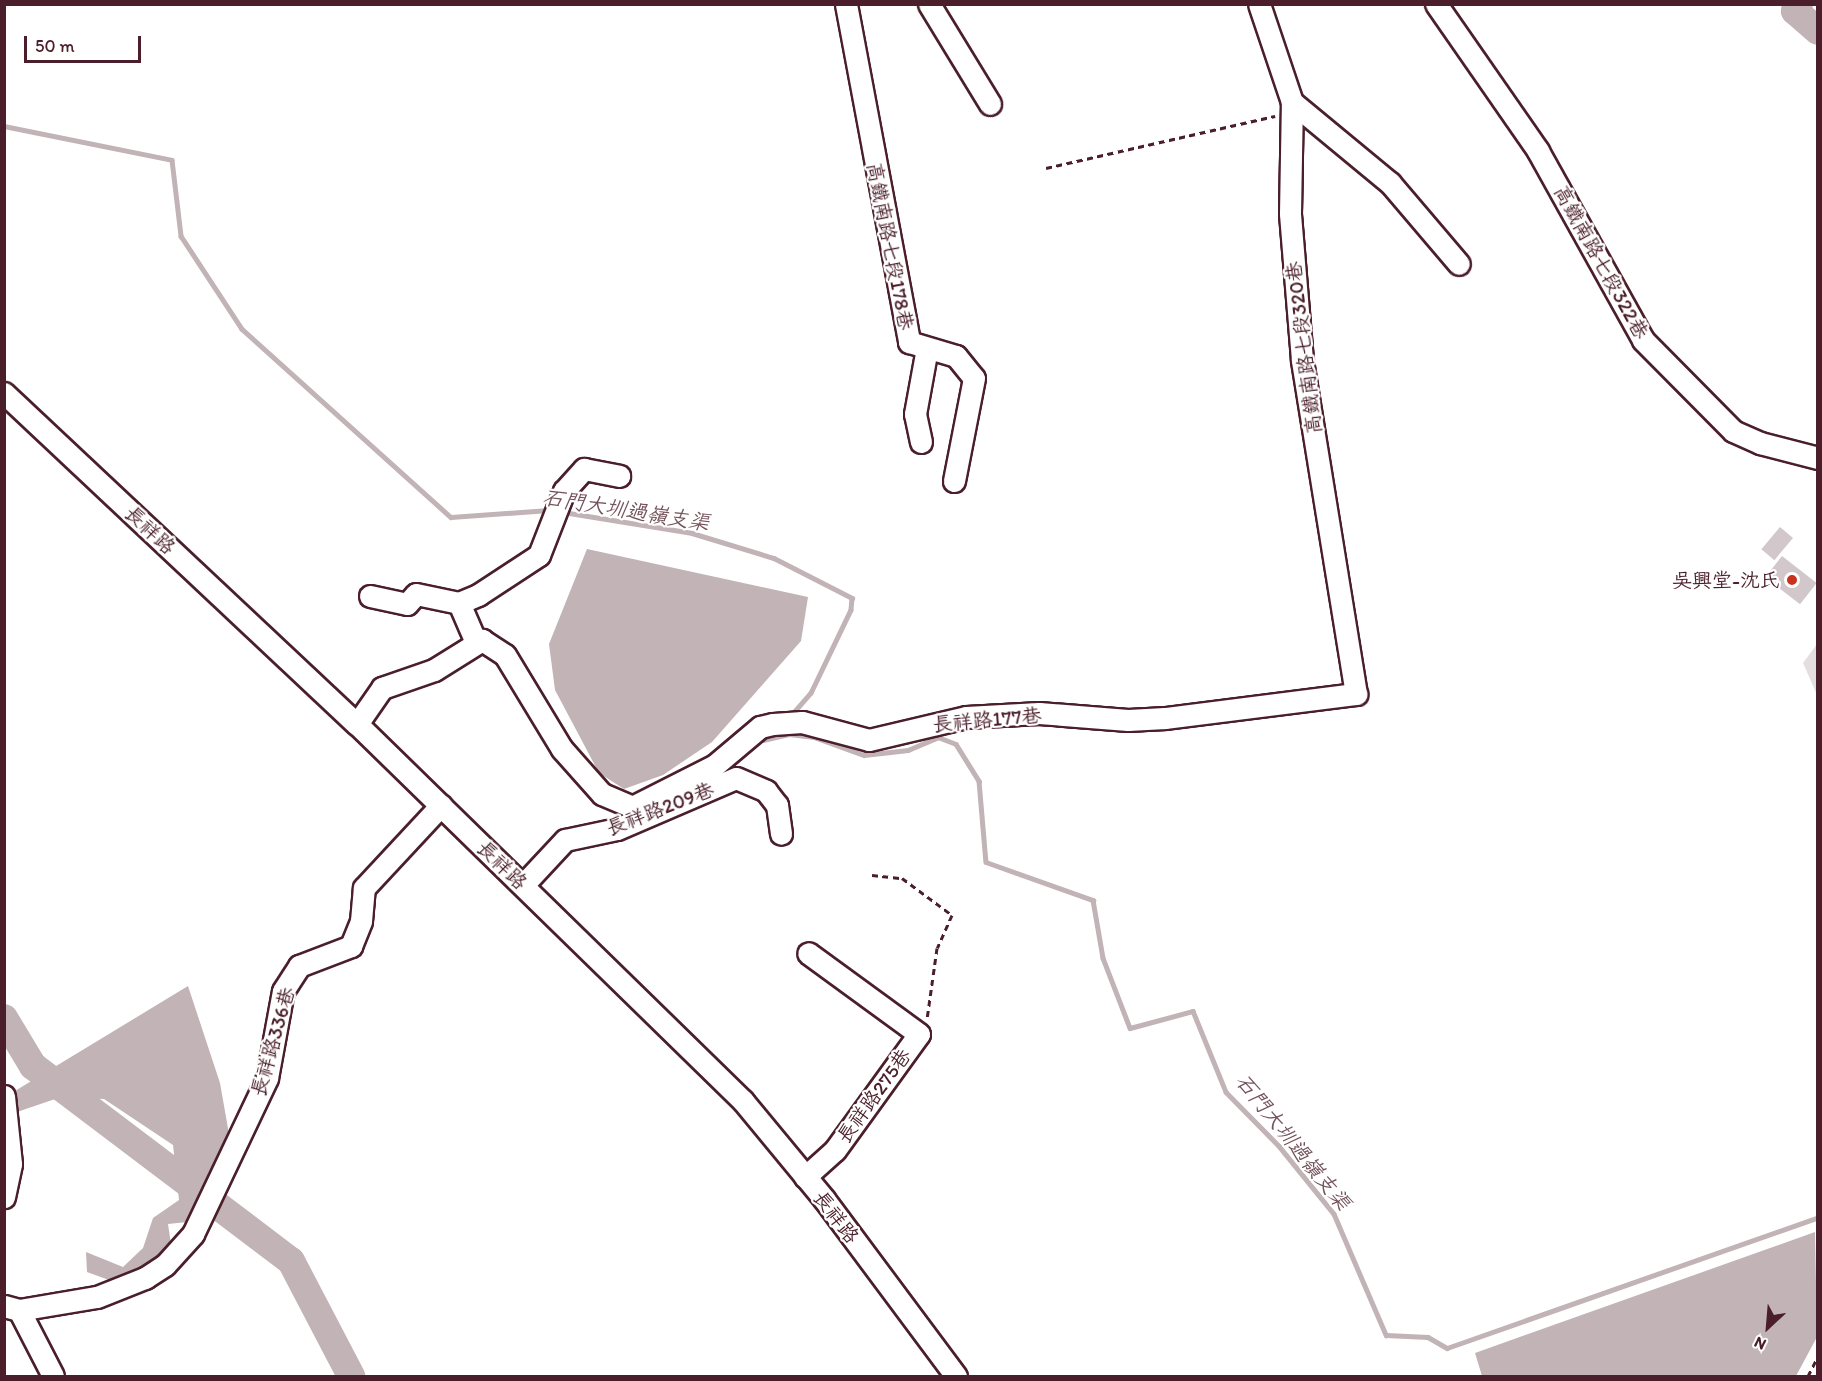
<!DOCTYPE html>
<html>
<head>
<meta charset="utf-8">
<style>
  body { margin:0 }
  #map { position:relative; width:1822px; height:1381px; overflow:hidden; background:#fff; font-family:Itim,"LXGW WenKai TC",sans-serif }
  div>[style] { position:absolute }
  [style*='--x'] { left:calc(var(--x)*1px); top:calc(var(--y)*1px); width:calc(var(--w)*1px); rotate:calc(var(--a)*1deg) }
  .green>* { inset:0; background:#e5dee0 }
  .water>* { inset:0; background:#c1b3b6 }
  .stream>* { height:4.5px; margin:-2.25px; padding:0 2.25px; transform-origin:2.25px; border-radius:2.25px; background:#c1b3b6 }
  .river>* { height:28px; margin:-14px; padding:0 14px; transform-origin:14px; border-radius:14px; background:#c1b3b6 }
  .building>* { inset:0; background:#d2c7cb; transform-origin:0 0 }
  .path>* { height:3px; margin-top:-1.5px; transform-origin:0; background:repeating-linear-gradient(90deg,#4a1f2b 0 6px,transparent 0 10.5px) }
  .roads { filter:drop-shadow(2px 0 #4a1f2b) drop-shadow(-2px 0 #4a1f2b) drop-shadow(0 2px #4a1f2b) drop-shadow(0 -2px #4a1f2b) }
  .minor>* { height:21px; margin:-10.5px; padding:0 10.5px; transform-origin:10.5px; border-radius:10.5px; background:#fff }
  .dots>* { width:16px; height:16px; translate:-50% -50%; box-sizing:border-box; border:3px solid #fff; border-radius:50% }
  span { translate:-50% -50%; white-space:nowrap; text-align:center; line-height:1.15; -webkit-text-stroke:4.5px #fff; paint-order:stroke }
  .street-label { font-size:20px; color:#4a1f2b }
  .poi-label { font-size:20px; color:#4a1f2b }
  .right { translate:-100% -50%; text-align:right }
  .water-label { font-size:21px; color:#74535c; font-style:italic }
  .frame { position:absolute; inset:0; border:6px solid #4a1f2b; pointer-events:none }
  .north { position:absolute; left:1738px; top:1297px; width:60px; height:60px; -webkit-text-stroke:4px #fff; paint-order:stroke; rotate:206deg; font-size:16px; font-weight:700; line-height:24px; text-align:center; color:#4a1f2b }
  .north::after { content:''; display:block; margin:auto; width:21px; height:27px; background:#4a1f2b; clip-path:polygon(50% 0,100% 100%,50% 72%,0 100%) }
  .scale { position:absolute; left:24px; top:36px; width:117px; height:27px; box-sizing:border-box; border:3px solid #4a1f2b; border-top:0; padding-left:8px; font-size:18px; line-height:21px; white-space:nowrap; color:#4a1f2b; -webkit-text-stroke:4px #fff; paint-order:stroke }
</style>
</head>
<body>
<div id="map">
  <div class="green">
    <div style="clip-path:polygon(1817px 644px,1818px 644px,1817px 695px,1803px 663px)"></div>
  </div>
  <div class="water">
    <div style="clip-path:polygon(587px 549px,808px 597px,801px 641px,712px 742px,663px 775px,624px 789px,599px 773px,555px 690px,549px 644px)"></div>
    <div style="clip-path:polygon(188px 986px,220px 1083px,232px 1151px,197px 1221px,168px 1224px,172px 1251px,128px 1287px,87px 1272px,86px 1252px,123px 1267px,143px 1248px,153px 1218px,179px 1200px,173px 1145px,104px 1099px,61px 1097px,17px 1112px,10px 1094px)"></div>
    <div style="clip-path:polygon(1815px 1232px,1817px 1337px,1796px 1376px,1482px 1376px,1475px 1353px)"></div>
  </div>
  <div class="stream">
    <div style="--x:4;--y:126;--w:171;--a:11.4"></div>
    <div style="--x:172;--y:160;--w:77;--a:83.2"></div>
    <div style="--x:181;--y:236;--w:111;--a:56.7"></div>
    <div style="--x:242;--y:329;--w:281;--a:42"></div>
    <div style="--x:451;--y:517;--w:98;--a:-4.1"></div>
    <div style="--x:563;--y:512;--w:131;--a:9.2"></div>
    <div style="--x:692;--y:533;--w:86;--a:17"></div>
    <div style="--x:774;--y:558;--w:88;--a:27.1"></div>
    <div style="--x:852;--y:598;--w:12;--a:95"></div>
    <div style="--x:851;--y:610;--w:92;--a:115.7"></div>
    <div style="--x:811;--y:693;--w:30;--a:131"></div>
    <div style="--x:775;--y:733;--w:14;--a:150"></div>
    <div style="--x:763;--y:740;--w:27;--a:-13"></div>
    <div style="--x:789;--y:734;--w:25;--a:7"></div>
    <div style="--x:814;--y:737;--w:53;--a:19.8"></div>
    <div style="--x:864;--y:755;--w:44;--a:-6.5"></div>
    <div style="--x:908;--y:750;--w:33;--a:-23"></div>
    <div style="--x:938;--y:737;--w:19;--a:21"></div>
    <div style="--x:956;--y:744;--w:44;--a:58.1"></div>
    <div style="--x:979;--y:781;--w:81;--a:85.1"></div>
    <div style="--x:986;--y:862;--w:114;--a:19.6"></div>
    <div style="--x:1093;--y:900;--w:59;--a:80.2"></div>
    <div style="--x:1103;--y:958;--w:75;--a:68.9"></div>
    <div style="--x:1130;--y:1028;--w:65;--a:-15.1"></div>
    <div style="--x:1193;--y:1011;--w:87;--a:67.8"></div>
    <div style="--x:1226;--y:1092;--w:76;--a:45.5"></div>
    <div style="--x:1279;--y:1146;--w:87;--a:51"></div>
    <div style="--x:1334;--y:1214;--w:132;--a:66.7"></div>
    <div style="--x:1386;--y:1335;--w:42;--a:2.7"></div>
    <div style="--x:1428;--y:1337;--w:22;--a:30"></div>
    <div style="--x:1447;--y:1348;--w:393;--a:-19.4"></div>
  </div>
  <div class="river">
    <div style="--x:1799;--y:4;--w:8;--a:120"></div>
    <div style="--x:1795;--y:11;--w:30;--a:41"></div>
    <div style="--x:4;--y:1018;--w:56;--a:58.9"></div>
    <div style="--x:33;--y:1066;--w:323;--a:37.1"></div>
    <div style="--x:291;--y:1261;--w:130;--a:62.4"></div>
  </div>
  <div class="building">
    <div style="left:1780px;top:527px;width:17px;height:29px;rotate:40deg"></div>
    <div style="left:1782px;top:556px;width:44px;height:27px;rotate:38deg"></div>
  </div>
  <div class="path">
    <div style="--x:1046;--y:168;--w:235;--a:-12.8"></div>
    <div style="--x:872;--y:875;--w:30;--a:6"></div>
    <div style="--x:902;--y:878;--w:62;--a:36.5"></div>
    <div style="--x:952;--y:915;--w:36;--a:114"></div>
    <div style="--x:937;--y:948;--w:72;--a:98"></div>
    <div style="--x:1808;--y:1376;--w:22;--a:-63"></div>
  </div>
  <div class="roads">
    <div class="minor">
      <div style="--x:846;--y:4;--w:344;--a:79.4"></div>
      <div style="--x:909;--y:342;--w:49;--a:16.6"></div>
      <div style="--x:956;--y:356;--w:28;--a:51"></div>
      <div style="--x:974;--y:378;--w:105;--a:101"></div>
      <div style="--x:929;--y:4;--w:117;--a:58.6"></div>
      <div style="--x:1436;--y:4;--w:179;--a:55.2"></div>
      <div style="--x:1538;--y:151;--w:216;--a:60.9"></div>
      <div style="--x:1643;--y:340;--w:128;--a:45.3"></div>
      <div style="--x:1733;--y:431;--w:30;--a:24"></div>
      <div style="--x:1760;--y:443;--w:60;--a:14.5"></div>
      <div style="--x:1292;--y:102;--w:127;--a:39.6"></div>
      <div style="--x:1390;--y:183;--w:106;--a:49.6"></div>
      <div style="--x:4;--y:393;--w:484;--a:43.2"></div>
      <div style="--x:357;--y:724;--w:540;--a:44.32"></div>
      <div style="--x:743;--y:1101;--w:127;--a:50.4"></div>
      <div style="--x:824;--y:1199;--w:221;--a:53.3"></div>
      <div style="--x:921;--y:442;--w:29;--a:-102"></div>
      <div style="--x:915;--y:414;--w:67;--a:-79.7"></div>
      <div style="--x:370;--y:596;--w:38;--a:12"></div>
      <div style="--x:407;--y:604;--w:13;--a:-48"></div>
      <div style="--x:416;--y:594;--w:44;--a:11.8"></div>
      <div style="--x:459;--y:603;--w:21;--a:-23"></div>
      <div style="--x:478;--y:595;--w:73;--a:-33.3"></div>
      <div style="--x:539;--y:555;--w:69;--a:-68.7"></div>
      <div style="--x:564;--y:491;--w:30;--a:-48"></div>
      <div style="--x:584;--y:469;--w:36;--a:11"></div>
      <div style="--x:459;--y:603;--w:40;--a:66.6"></div>
      <div style="--x:357;--y:724;--w:44;--a:-55.2"></div>
      <div style="--x:382;--y:688;--w:55;--a:-19.1"></div>
      <div style="--x:434;--y:670;--w:57;--a:-32"></div>
      <div style="--x:482;--y:640;--w:27;--a:33"></div>
      <div style="--x:505;--y:655;--w:110;--a:58.8"></div>
      <div style="--x:562;--y:749;--w:60;--a:48.4"></div>
      <div style="--x:602;--y:794;--w:33;--a:23"></div>
      <div style="--x:632;--y:807;--w:93;--a:-26.8"></div>
      <div style="--x:715;--y:765;--w:59;--a:-40.2"></div>
      <div style="--x:760;--y:727;--w:13;--a:-13"></div>
      <div style="--x:773;--y:724;--w:29;--a:-4"></div>
      <div style="--x:802;--y:722;--w:69;--a:15"></div>
      <div style="--x:869;--y:740;--w:100;--a:-13.3"></div>
      <div style="--x:966;--y:717;--w:73;--a:-3.1"></div>
      <div style="--x:1039;--y:713;--w:89;--a:4.5"></div>
      <div style="--x:1128;--y:720;--w:37;--a:-3"></div>
      <div style="--x:1165;--y:718;--w:193;--a:-7.2"></div>
      <div style="--x:1356;--y:694;--w:338;--a:-99.2"></div>
      <div style="--x:1302;--y:360;--w:147;--a:-94.7"></div>
      <div style="--x:1290;--y:213;--w:111;--a:-89"></div>
      <div style="--x:1292;--y:102;--w:103;--a:-108.6"></div>
      <div style="--x:523;--y:885;--w:62;--a:-47"></div>
      <div style="--x:565;--y:840;--w:53;--a:-11.9"></div>
      <div style="--x:617;--y:829;--w:129;--a:-23.2"></div>
      <div style="--x:736;--y:778;--w:33;--a:23"></div>
      <div style="--x:766;--y:791;--w:18;--a:52"></div>
      <div style="--x:777;--y:805;--w:29;--a:82"></div>
      <div style="--x:4;--y:1096;--w:68;--a:84.1"></div>
      <div style="--x:11;--y:1164;--w:34;--a:102"></div>
      <div style="--x:805;--y:1177;--w:40;--a:-42"></div>
      <div style="--x:835;--y:1150;--w:143;--a:-54.1"></div>
      <div style="--x:919;--y:1034;--w:137;--a:-143.9"></div>
      <div style="--x:4;--y:1306;--w:16;--a:15"></div>
      <div style="--x:19;--y:1310;--w:79;--a:-9.5"></div>
      <div style="--x:97;--y:1297;--w:52;--a:-21.6"></div>
      <div style="--x:145;--y:1278;--w:24;--a:-33"></div>
      <div style="--x:165;--y:1265;--w:42;--a:-47.9"></div>
      <div style="--x:193;--y:1234;--w:173;--a:-64.6"></div>
      <div style="--x:267;--y:1078;--w:88;--a:-79.6"></div>
      <div style="--x:283;--y:991;--w:30;--a:-57"></div>
      <div style="--x:299;--y:966;--w:56;--a:-21"></div>
      <div style="--x:351;--y:946;--w:27;--a:-68"></div>
      <div style="--x:361;--y:921;--w:33;--a:-85"></div>
      <div style="--x:364;--y:888;--w:113;--a:-47.1"></div>
      <div style="--x:19;--y:1310;--w:74;--a:62.7"></div>
    </div>
  </div>
  <div class="dots">
    <div style="left:1792px;top:580px;background:#c8321e"></div>
  </div>
  <div class="street-label">
    <span style="left:890px;top:246px;rotate:79deg">高鐵南路七段178巷</span>
    <span style="left:1601px;top:262px;rotate:61deg">高鐵南路七段322巷</span>
    <span style="left:1304px;top:348px;rotate:-97deg">高鐵南路七段320巷</span>
    <span style="left:150px;top:530px;rotate:43deg">長祥路</span>
    <span style="left:987px;top:720px;rotate:-5deg">長祥路177巷</span>
    <span style="left:660px;top:809px;rotate:-21deg">長祥路209巷</span>
    <span style="left:502px;top:865px;rotate:44deg">長祥路</span>
    <span style="left:273px;top:1042px;rotate:-74deg">長祥路336巷</span>
    <span style="left:874px;top:1096px;rotate:-54deg">長祥路275巷</span>
    <span style="left:836px;top:1217px;rotate:52deg">長祥路</span>
  </div>
  <div class="poi-label">
    <span class="right" style="left:1780px;top:580px">吳興堂-沈氏</span>
  </div>
  <div class="water-label">
    <span style="left:626px;top:510px;rotate:9deg">石門大圳過嶺支渠</span>
    <span style="left:1293px;top:1142px;rotate:51deg">石門大圳過嶺支渠</span>
  </div>
  <div class="frame"></div>
  <div class="north">N</div>
  <div class="scale">50 m</div>
</div>
</body>
</html>
